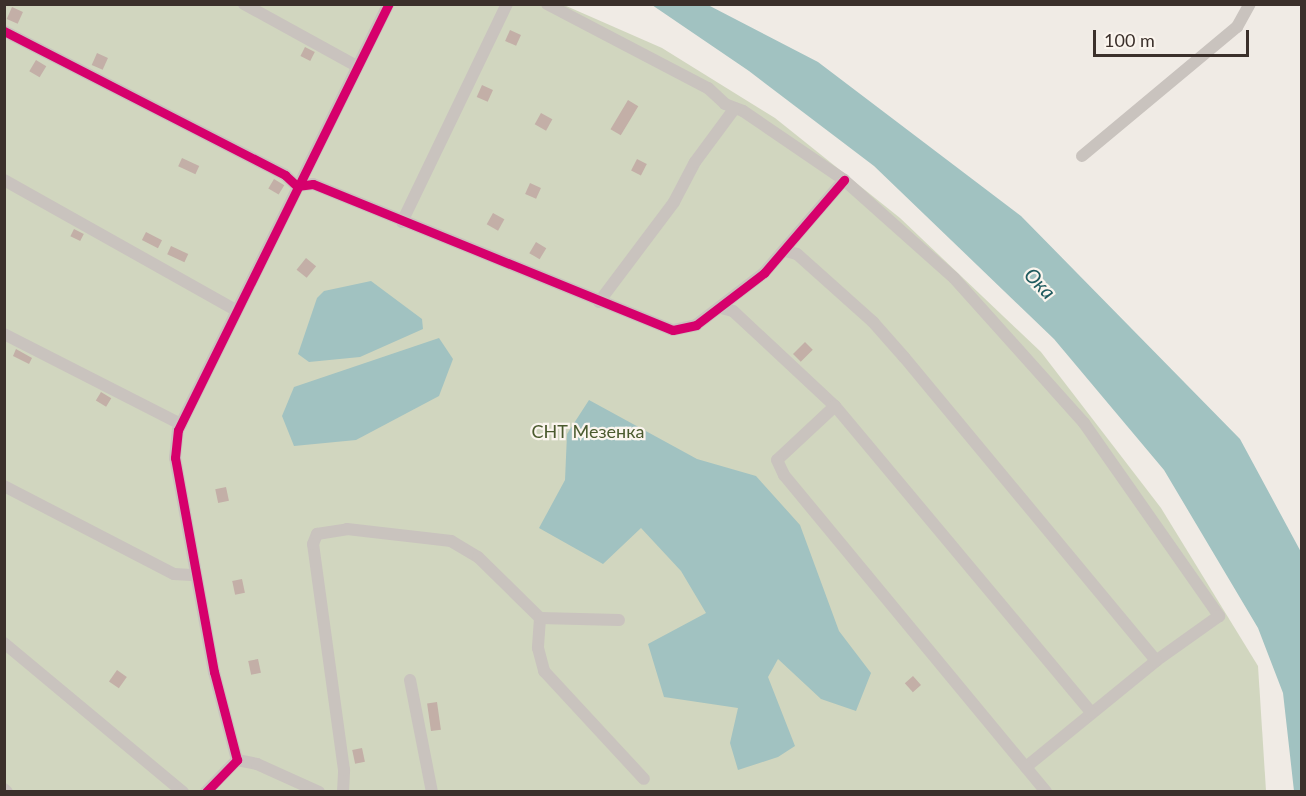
<!DOCTYPE html>
<html>
<head>
<meta charset="utf-8">
<style>
  body { margin:0 }
  #map { position:relative; width:1306px; height:796px; overflow:hidden; background:#f0ebe5; font-family:Lato,sans-serif }
  div>[style] { position:absolute }
  [style*='--x'] { left:calc(var(--x)*1px); top:calc(var(--y)*1px); width:calc(var(--w)*1px); rotate:calc(var(--a)*1deg) }
  .green>* { inset:0; background:#d1d6bf }
  .water>* { inset:0; background:#a1c2c1 }
  .building>* { inset:0; background:#c3afa7; transform-origin:0 0 }
  .minor>* { height:12px; margin:-6px; padding:0 6px; transform-origin:6px; border-radius:6px; background:#c9c3be }
  .cycleway>* { height:9px; margin:-4.5px; padding:0 4.5px; transform-origin:4.5px; border-radius:4.5px; background:#d6006c }
  span { translate:-50% -50%; white-space:nowrap; text-align:center; line-height:1.15; -webkit-text-stroke:4.5px #fbf5ee; paint-order:stroke }
  .park-label { font-size:18px; color:#4a5a2e }
  .water-label { font-size:20px; color:#1f5a5e; font-style:italic }
  .frame { position:absolute; inset:0; border:6px solid #3b302b; pointer-events:none }
  .scale { position:absolute; left:1093px; top:30px; width:156px; height:27px; box-sizing:border-box; border:3px solid #3b302b; border-top:0; padding-left:8px; font-size:18px; line-height:21px; white-space:nowrap; color:#3b302b; -webkit-text-stroke:4px #fbf5ee; paint-order:stroke }
</style>
</head>
<body>
<div id="map">
  <div class="green">
    <div style="clip-path:polygon(5px 4px,564px 5px,662px 48px,775px 118px,900px 218px,1041px 352px,1161px 508px,1258px 666px,1266px 791px,5px 792px)"></div>
  </div>
  <div class="water">
    <div style="clip-path:polygon(652px 5px,708px 5px,818px 62px,1021px 216px,1240px 439px,1301px 552px,1301px 791px,1294px 791px,1283px 693px,1258px 628px,1164px 470px,1054px 339px,874px 166px,749px 71px)"></div>
    <div style="clip-path:polygon(371px 281px,422px 319px,423px 329px,360px 357px,309px 362px,298px 354px,317px 298px,324px 291px)"></div>
    <div style="clip-path:polygon(439px 338px,453px 359px,439px 396px,356px 440px,294px 446px,282px 416px,294px 387px)"></div>
    <div style="clip-path:polygon(589px 400px,697px 459px,756px 476px,800px 525px,839px 631px,871px 673px,856px 711px,821px 699px,778px 659px,768px 677px,795px 746px,778px 757px,738px 770px,730px 743px,738px 708px,664px 697px,648px 644px,706px 613px,681px 571px,641px 528px,603px 564px,539px 528px,565px 480px,567px 434px)"></div>
  </div>
  <div class="building">
    <div style="left:12px;top:7px;width:12px;height:13px;rotate:24deg"></div>
    <div style="left:510px;top:30px;width:12px;height:12px;rotate:24deg"></div>
    <div style="left:305px;top:47px;width:11px;height:10px;rotate:27deg"></div>
    <div style="left:97px;top:53px;width:12px;height:13px;rotate:24deg"></div>
    <div style="left:36px;top:60px;width:12px;height:13px;rotate:31deg"></div>
    <div style="left:482px;top:85px;width:12px;height:13px;rotate:24deg"></div>
    <div style="left:628px;top:100px;width:12px;height:34px;rotate:31deg"></div>
    <div style="left:541px;top:113px;width:13px;height:13px;rotate:29deg"></div>
    <div style="left:182px;top:158px;width:19px;height:9px;rotate:25deg"></div>
    <div style="left:637px;top:159px;width:11px;height:13px;rotate:27deg"></div>
    <div style="left:274px;top:179px;width:12px;height:11px;rotate:31deg"></div>
    <div style="left:530px;top:183px;width:12px;height:12px;rotate:24deg"></div>
    <div style="left:493px;top:213px;width:13px;height:13px;rotate:29deg"></div>
    <div style="left:74px;top:229px;width:11px;height:8px;rotate:27deg"></div>
    <div style="left:146px;top:232px;width:18px;height:9px;rotate:27deg"></div>
    <div style="left:536px;top:242px;width:12px;height:13px;rotate:31deg"></div>
    <div style="left:171px;top:246px;width:19px;height:9px;rotate:25deg"></div>
    <div style="left:306px;top:258px;width:13px;height:15px;rotate:39deg"></div>
    <div style="left:805px;top:342px;width:11px;height:17px;rotate:45deg"></div>
    <div style="clip-path:polygon(16px 349px,32px 358px,29px 364px,13px 356px)"></div>
    <div style="left:101px;top:392px;width:12px;height:10px;rotate:31deg"></div>
    <div style="left:226px;top:487px;width:14px;height:11px;rotate:78deg"></div>
    <div style="left:242px;top:579px;width:14px;height:10px;rotate:78deg"></div>
    <div style="left:258px;top:659px;width:14px;height:10px;rotate:78deg"></div>
    <div style="left:117px;top:670px;width:12px;height:14px;rotate:35deg"></div>
    <div style="left:913px;top:676px;width:12px;height:11px;rotate:48deg"></div>
    <div style="left:437px;top:702px;width:28px;height:10px;rotate:82deg"></div>
    <div style="left:362px;top:748px;width:14px;height:10px;rotate:78deg"></div>
  </div>
  <div class="minor">
    <div style="--x:244;--y:4;--w:129;--a:28.8"></div>
    <div style="--x:547;--y:4;--w:182;--a:27.6"></div>
    <div style="--x:708;--y:88;--w:23;--a:43"></div>
    <div style="--x:725;--y:104;--w:19;--a:21"></div>
    <div style="--x:743;--y:111;--w:122;--a:34.3"></div>
    <div style="--x:844;--y:180;--w:147;--a:41.7"></div>
    <div style="--x:954;--y:278;--w:195;--a:48.1"></div>
    <div style="--x:1084;--y:423;--w:236;--a:55"></div>
    <div style="--x:1219;--y:616;--w:77;--a:144.5"></div>
    <div style="--x:1156;--y:661;--w:168;--a:140.8"></div>
    <div style="--x:4;--y:31;--w:316;--a:27.1"></div>
    <div style="--x:285;--y:175;--w:16;--a:43"></div>
    <div style="--x:297;--y:186;--w:16;--a:-7"></div>
    <div style="--x:313;--y:184;--w:388;--a:22.1"></div>
    <div style="--x:673;--y:330;--w:24;--a:-12"></div>
    <div style="--x:696;--y:325;--w:86;--a:-37.4"></div>
    <div style="--x:764;--y:273;--w:123;--a:-49.3"></div>
    <div style="--x:1082;--y:156;--w:202;--a:-39.8"></div>
    <div style="--x:1237;--y:27;--w:26;--a:-61"></div>
    <div style="--x:4;--y:180;--w:266;--a:29.3"></div>
    <div style="--x:402;--y:222;--w:242;--a:-64.3"></div>
    <div style="--x:785;--y:251;--w:12;--a:14"></div>
    <div style="--x:797;--y:254;--w:102;--a:41.8"></div>
    <div style="--x:873;--y:322;--w:47;--a:48.5"></div>
    <div style="--x:904;--y:357;--w:395;--a:50.3"></div>
    <div style="--x:599;--y:302;--w:125;--a:-53.1"></div>
    <div style="--x:674;--y:202;--w:45;--a:-62.3"></div>
    <div style="--x:695;--y:162;--w:67;--a:-53.5"></div>
    <div style="--x:721;--y:308;--w:12;--a:14"></div>
    <div style="--x:733;--y:311;--w:139;--a:43"></div>
    <div style="--x:835;--y:406;--w:400;--a:50.1"></div>
    <div style="--x:4;--y:334;--w:199;--a:27"></div>
    <div style="--x:835;--y:406;--w:79;--a:137"></div>
    <div style="--x:777;--y:460;--w:17;--a:65"></div>
    <div style="--x:784;--y:475;--w:411;--a:50.4"></div>
    <div style="--x:4;--y:486;--w:191;--a:27.4"></div>
    <div style="--x:174;--y:574;--w:22;--a:3"></div>
    <div style="--x:540;--y:618;--w:30;--a:94"></div>
    <div style="--x:538;--y:648;--w:24;--a:75"></div>
    <div style="--x:544;--y:671;--w:147;--a:47.2"></div>
    <div style="--x:4;--y:643;--w:233;--a:39.8"></div>
    <div style="--x:410;--y:680;--w:114;--a:78.9"></div>
    <div style="--x:237;--y:760;--w:20;--a:11"></div>
    <div style="--x:257;--y:764;--w:68;--a:24.3"></div>
    <div style="--x:4;--y:789;--w:4;--a:45"></div>
    <div style="--x:206;--y:792;--w:45;--a:-45.9"></div>
    <div style="--x:237;--y:760;--w:91;--a:-104.6"></div>
    <div style="--x:214;--y:672;--w:218;--a:-100.3"></div>
    <div style="--x:175;--y:458;--w:28;--a:-84"></div>
    <div style="--x:178;--y:430;--w:475;--a:-63.7"></div>
    <div style="--x:343;--y:792;--w:22;--a:-87"></div>
    <div style="--x:344;--y:770;--w:228;--a:-97.8"></div>
    <div style="--x:313;--y:544;--w:11;--a:-68"></div>
    <div style="--x:317;--y:534;--w:30;--a:-9"></div>
    <div style="--x:347;--y:529;--w:105;--a:6.6"></div>
    <div style="--x:451;--y:541;--w:31;--a:31"></div>
    <div style="--x:478;--y:557;--w:87;--a:44.5"></div>
    <div style="--x:540;--y:618;--w:79;--a:1.5"></div>
  </div>
  <div class="cycleway">
    <div style="--x:4;--y:31;--w:316;--a:27.1"></div>
    <div style="--x:285;--y:175;--w:16;--a:43"></div>
    <div style="--x:297;--y:186;--w:16;--a:-7"></div>
    <div style="--x:313;--y:184;--w:388;--a:22.1"></div>
    <div style="--x:673;--y:330;--w:24;--a:-12"></div>
    <div style="--x:696;--y:325;--w:86;--a:-37.4"></div>
    <div style="--x:764;--y:273;--w:123;--a:-49.3"></div>
    <div style="--x:206;--y:792;--w:45;--a:-45.9"></div>
    <div style="--x:237;--y:760;--w:91;--a:-104.6"></div>
    <div style="--x:214;--y:672;--w:218;--a:-100.3"></div>
    <div style="--x:175;--y:458;--w:28;--a:-84"></div>
    <div style="--x:178;--y:430;--w:475;--a:-63.7"></div>
  </div>
  <div class="park-label">
    <span style="left:588px;top:431px">СНТ Мезенка</span>
  </div>
  <div class="water-label">
    <span style="left:1040px;top:283px;rotate:46deg">Ока</span>
  </div>
  <div class="frame"></div>
  <div class="scale">100 m</div>
</div>
</body>
</html>
